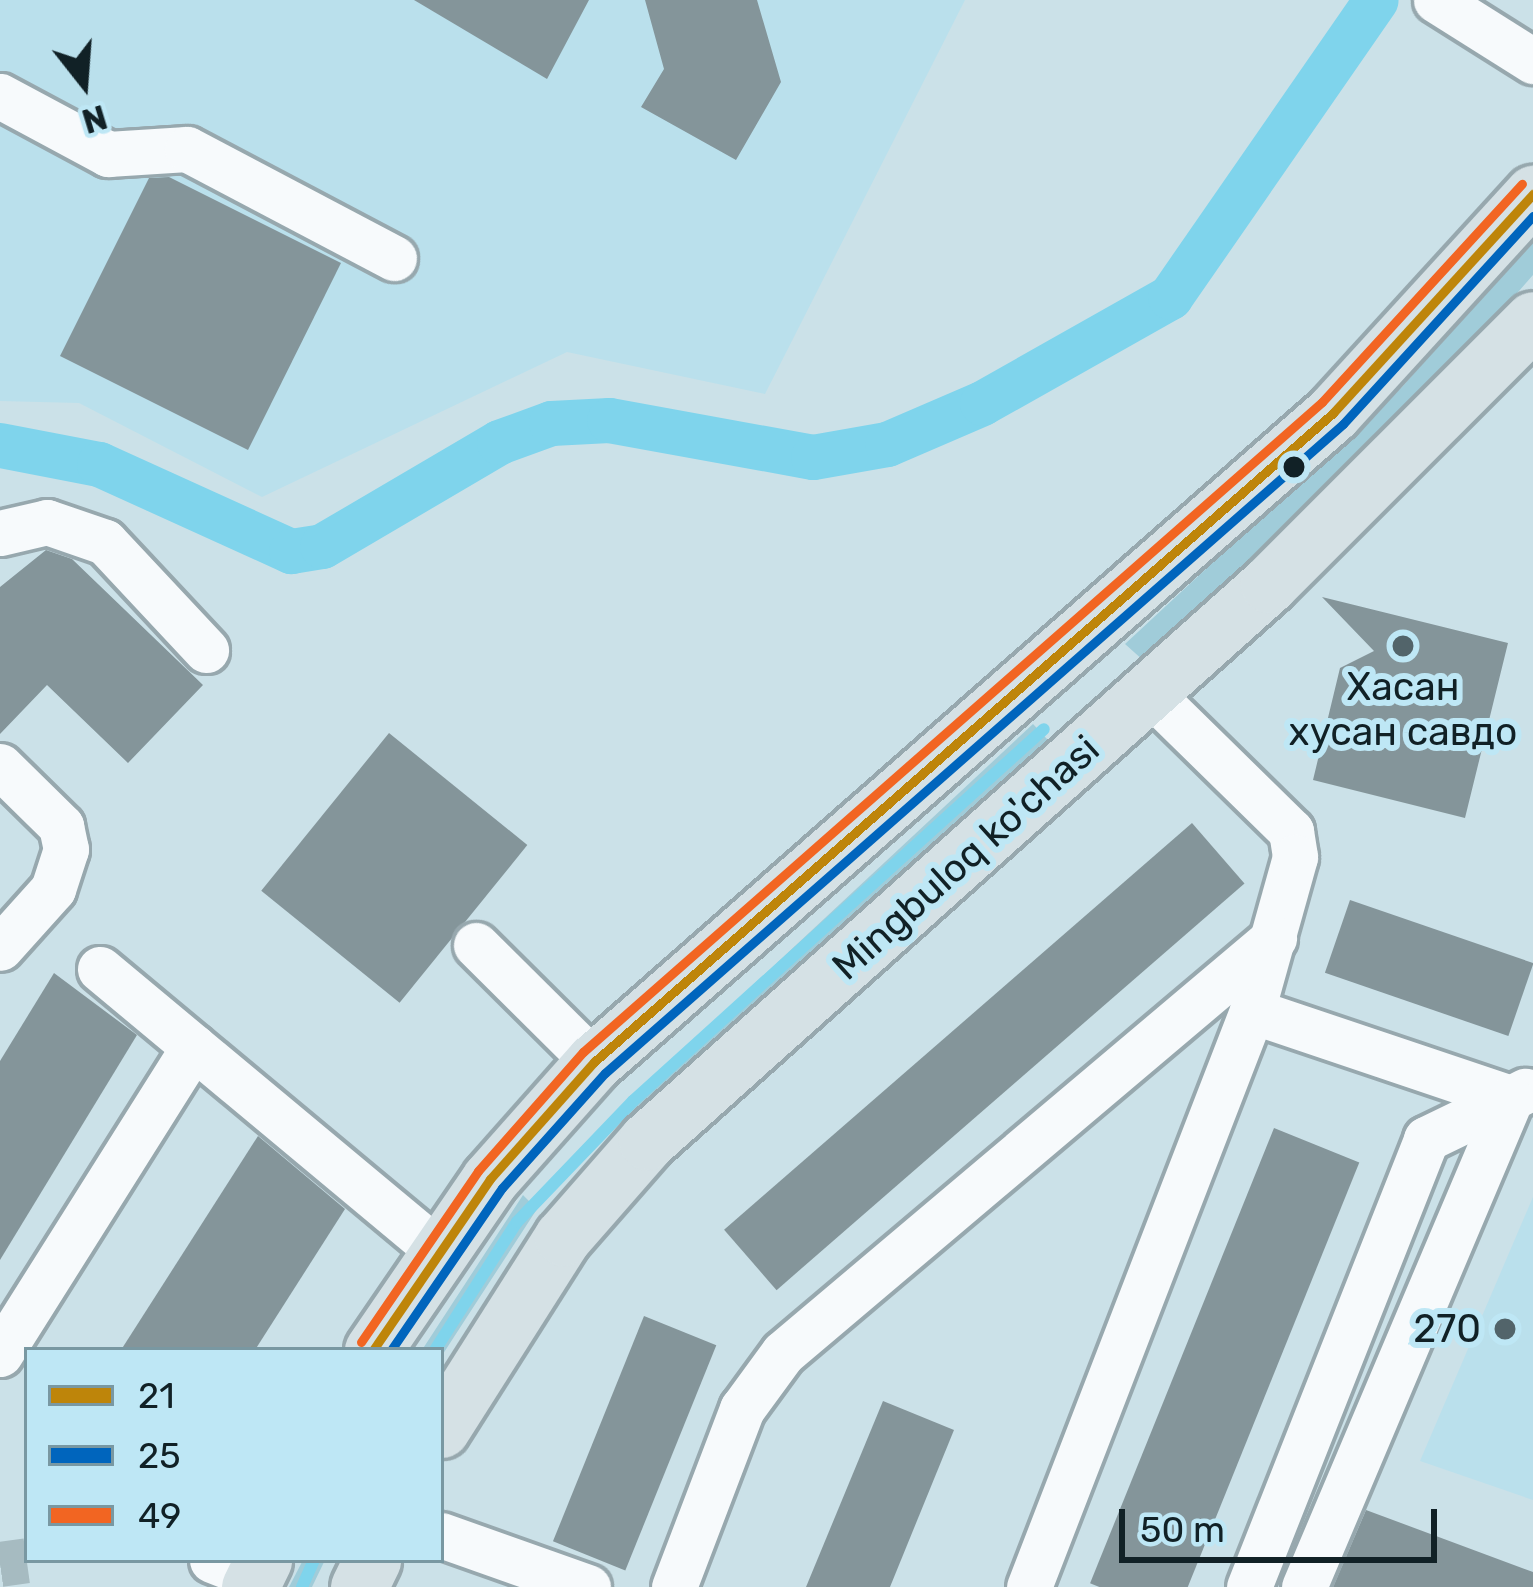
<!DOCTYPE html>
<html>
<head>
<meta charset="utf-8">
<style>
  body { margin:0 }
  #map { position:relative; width:1533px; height:1587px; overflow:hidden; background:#cbe1e8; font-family:Rubik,sans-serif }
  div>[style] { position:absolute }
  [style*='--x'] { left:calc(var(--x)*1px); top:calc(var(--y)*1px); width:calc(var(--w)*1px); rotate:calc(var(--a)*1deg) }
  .built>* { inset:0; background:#bae0ec }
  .green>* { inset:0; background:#a0ccd9; transform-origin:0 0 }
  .stream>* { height:12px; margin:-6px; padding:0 6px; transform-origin:6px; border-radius:6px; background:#7fd4ec }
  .canal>* { height:45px; margin:-22.5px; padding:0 22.5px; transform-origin:22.5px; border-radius:22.5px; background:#7fd4ec }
  .building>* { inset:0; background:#84959a; transform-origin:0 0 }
  .minor-tunnel>* { height:45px; margin-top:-22.5px; transform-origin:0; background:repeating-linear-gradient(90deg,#a6bbc1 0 45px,transparent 0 67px) }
  .roads { filter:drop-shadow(3px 0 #97a8ae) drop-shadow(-3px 0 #97a8ae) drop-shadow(0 3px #97a8ae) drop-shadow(0 -3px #97a8ae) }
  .minor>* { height:45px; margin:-22.5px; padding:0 22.5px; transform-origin:22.5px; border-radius:22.5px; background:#f7fafc }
  .major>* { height:57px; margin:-28.5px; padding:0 28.5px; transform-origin:28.5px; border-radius:28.5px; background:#d5e1e5 }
  .bus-1>* { height:9px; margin:-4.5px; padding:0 4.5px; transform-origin:4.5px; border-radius:4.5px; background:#be850a }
  .bus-2>* { height:9px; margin:-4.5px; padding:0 4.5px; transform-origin:4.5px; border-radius:4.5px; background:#0065bd }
  .bus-3>* { height:9px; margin:-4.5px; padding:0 4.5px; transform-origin:4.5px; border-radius:4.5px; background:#f26522 }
  .dots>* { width:33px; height:33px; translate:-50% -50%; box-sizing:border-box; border:6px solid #bee7f5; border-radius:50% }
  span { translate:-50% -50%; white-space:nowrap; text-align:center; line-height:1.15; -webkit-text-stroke:12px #bee7f5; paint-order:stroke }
  .poi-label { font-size:39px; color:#112126 }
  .right { translate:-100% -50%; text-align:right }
  .street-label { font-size:39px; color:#112126 }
  .legend { position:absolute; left:24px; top:1347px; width:420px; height:216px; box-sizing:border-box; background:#bee7f5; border:3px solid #7998a2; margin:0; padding:15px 21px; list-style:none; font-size:36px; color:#112126 }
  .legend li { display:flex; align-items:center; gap:24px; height:60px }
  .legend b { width:60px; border:3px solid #7998a2 }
  .north { position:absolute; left:24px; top:24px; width:120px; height:120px; -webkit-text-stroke:9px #bee7f5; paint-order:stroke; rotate:163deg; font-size:33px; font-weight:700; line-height:48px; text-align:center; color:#112126 }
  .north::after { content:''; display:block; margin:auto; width:42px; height:54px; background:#112126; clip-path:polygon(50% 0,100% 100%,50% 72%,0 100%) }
  .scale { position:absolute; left:1119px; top:1509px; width:318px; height:54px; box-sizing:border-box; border:6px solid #112126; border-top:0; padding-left:15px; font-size:36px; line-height:42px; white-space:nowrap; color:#112126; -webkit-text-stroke:9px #bee7f5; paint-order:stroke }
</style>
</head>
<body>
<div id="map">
  <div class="built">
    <div style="clip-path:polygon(0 0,965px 0,765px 394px,567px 352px,262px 497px,79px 403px,0 401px)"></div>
    <div style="clip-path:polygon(1533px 1197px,1533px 1500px,1420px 1461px)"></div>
  </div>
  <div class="green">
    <div style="clip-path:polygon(1533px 237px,1533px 275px,1447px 373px,1144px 661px,1125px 644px,1403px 386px)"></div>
    <div style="left:1033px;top:724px;width:25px;height:567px;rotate:47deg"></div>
    <div style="clip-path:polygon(523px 1195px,537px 1209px,441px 1357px,441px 1350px,422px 1350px)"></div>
    <div style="clip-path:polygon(303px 1560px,325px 1560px,312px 1587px,289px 1587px)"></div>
  </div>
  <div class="stream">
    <div style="--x:435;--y:1350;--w:152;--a:-57.4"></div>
    <div style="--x:517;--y:1222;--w:168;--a:-46.2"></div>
    <div style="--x:633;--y:1101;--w:554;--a:-42.15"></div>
    <div style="--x:302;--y:1587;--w:30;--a:-66"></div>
  </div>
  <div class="canal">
    <div style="--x:0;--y:445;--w:101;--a:10.9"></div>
    <div style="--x:99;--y:464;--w:211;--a:24.4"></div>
    <div style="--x:291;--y:551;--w:31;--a:-9"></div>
    <div style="--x:322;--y:546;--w:205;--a:-30.4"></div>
    <div style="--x:499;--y:442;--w:55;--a:-20.1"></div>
    <div style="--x:551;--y:423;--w:58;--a:-3"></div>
    <div style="--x:609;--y:420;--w:207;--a:10.3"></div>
    <div style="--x:813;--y:457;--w:75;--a:-10"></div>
    <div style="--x:887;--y:444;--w:103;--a:-23.3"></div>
    <div style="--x:982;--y:403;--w:216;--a:-29.4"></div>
    <div style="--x:1170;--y:297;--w:361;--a:-55.3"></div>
  </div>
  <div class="building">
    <div style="clip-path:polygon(414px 0,589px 0,547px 79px)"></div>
    <div style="clip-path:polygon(645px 0,757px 0,781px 82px,736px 160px,641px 107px,664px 69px)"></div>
    <div style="clip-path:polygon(169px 177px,341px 263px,248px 450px,60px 356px,149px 178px)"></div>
    <div style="clip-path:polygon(46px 550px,72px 559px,203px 685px,128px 763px,47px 685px,0 734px,0 587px)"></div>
    <div style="clip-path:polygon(1322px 597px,1508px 643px,1465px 818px,1313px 780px,1340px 668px,1374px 651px)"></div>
    <div style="left:389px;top:733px;width:178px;height:203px;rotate:39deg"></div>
    <div style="left:1192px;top:823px;width:80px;height:620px;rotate:49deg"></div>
    <div style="left:1350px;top:900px;width:194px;height:77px;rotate:19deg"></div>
    <div style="clip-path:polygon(54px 973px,137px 1035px,0 1260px,0 1061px)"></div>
    <div style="left:1274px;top:1128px;width:92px;height:491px;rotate:22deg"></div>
    <div style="clip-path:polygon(258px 1136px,345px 1209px,255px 1350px,121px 1350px)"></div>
    <div style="left:644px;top:1316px;width:78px;height:243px;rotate:22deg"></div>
    <div style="clip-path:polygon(883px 1401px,954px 1430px,890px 1587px,806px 1587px)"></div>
    <div style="clip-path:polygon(1366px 1510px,1533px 1572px,1533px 1587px,1333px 1587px)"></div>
  </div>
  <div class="minor-tunnel">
    <div style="--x:0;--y:1564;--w:27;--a:-8"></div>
  </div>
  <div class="roads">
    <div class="minor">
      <div style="--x:1436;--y:0;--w:115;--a:32.2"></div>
      <div style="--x:0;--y:96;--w:123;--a:28.2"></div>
      <div style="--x:108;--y:154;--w:79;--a:-3.6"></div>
      <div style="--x:187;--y:149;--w:234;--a:27.8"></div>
      <div style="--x:0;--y:533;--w:48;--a:-13.2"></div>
      <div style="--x:47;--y:522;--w:61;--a:19"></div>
      <div style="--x:105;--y:542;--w:148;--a:46.9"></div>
      <div style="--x:1149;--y:692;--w:199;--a:44.4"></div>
      <div style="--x:1291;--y:831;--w:26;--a:81"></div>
      <div style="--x:1295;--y:857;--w:160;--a:105.6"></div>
      <div style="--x:1252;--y:1011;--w:273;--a:18.6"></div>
      <div style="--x:1511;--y:1098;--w:16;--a:-27"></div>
      <div style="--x:0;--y:766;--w:86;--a:44.5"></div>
      <div style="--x:61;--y:826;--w:24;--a:78"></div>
      <div style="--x:66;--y:849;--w:42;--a:108"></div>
      <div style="--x:53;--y:889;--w:79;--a:131.9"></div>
      <div style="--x:476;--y:945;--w:166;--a:44.8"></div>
      <div style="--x:100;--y:969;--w:440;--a:39.8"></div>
      <div style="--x:0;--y:1354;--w:363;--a:-57.8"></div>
      <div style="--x:441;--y:1535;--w:156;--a:19.5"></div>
      <div style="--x:212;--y:1560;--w:46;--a:21.6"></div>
      <div style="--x:674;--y:1587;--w:191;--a:-69.1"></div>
      <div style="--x:742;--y:1409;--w:69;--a:-53.8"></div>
      <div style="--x:783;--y:1353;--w:643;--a:-40.2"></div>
      <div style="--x:1029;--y:1587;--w:618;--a:-68.84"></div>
      <div style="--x:1249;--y:1587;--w:482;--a:-68.4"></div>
      <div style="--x:1426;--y:1139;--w:94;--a:-25.8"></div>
      <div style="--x:1511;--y:1098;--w:531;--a:112.94"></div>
    </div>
    <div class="major">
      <div style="--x:373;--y:1350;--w:207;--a:-55.6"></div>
      <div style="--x:490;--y:1179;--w:157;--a:-48.4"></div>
      <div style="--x:594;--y:1062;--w:984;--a:-41.29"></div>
      <div style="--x:1333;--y:413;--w:297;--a:-47.6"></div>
      <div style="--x:441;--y:1429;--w:227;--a:-57.6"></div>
      <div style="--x:563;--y:1237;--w:128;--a:-48.8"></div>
      <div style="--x:647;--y:1141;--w:835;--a:-41.84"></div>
      <div style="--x:1269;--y:584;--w:373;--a:-45"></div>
      <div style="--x:250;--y:1587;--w:30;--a:-64"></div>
      <div style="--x:359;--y:1587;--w:30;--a:-64"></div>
    </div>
  </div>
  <div class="bus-1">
    <div style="--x:373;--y:1350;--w:207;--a:-55.6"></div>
    <div style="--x:490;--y:1179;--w:157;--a:-48.4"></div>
    <div style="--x:594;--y:1062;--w:984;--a:-41.29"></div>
    <div style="--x:1333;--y:413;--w:297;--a:-47.6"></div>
  </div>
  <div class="bus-2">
    <div style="--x:391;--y:1350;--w:196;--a:-55.6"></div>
    <div style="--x:502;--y:1188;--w:154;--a:-48.2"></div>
    <div style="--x:605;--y:1073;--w:983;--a:-41.33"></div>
    <div style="--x:1343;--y:424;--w:282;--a:-47.6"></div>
  </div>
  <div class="bus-3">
    <div style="--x:361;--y:1342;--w:207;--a:-55.6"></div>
    <div style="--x:478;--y:1171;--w:159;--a:-48.6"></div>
    <div style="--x:583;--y:1052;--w:984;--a:-41.33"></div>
    <div style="--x:1322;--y:402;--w:296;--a:-47.5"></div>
  </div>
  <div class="dots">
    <div style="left:1294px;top:467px;background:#112126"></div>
    <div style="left:1403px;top:646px;background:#52646a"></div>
    <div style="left:1505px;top:1329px;background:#52646a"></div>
  </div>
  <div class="poi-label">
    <span style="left:1403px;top:710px">Хасан<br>хусан савдо</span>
    <span class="right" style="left:1481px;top:1329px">270</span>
  </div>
  <div class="street-label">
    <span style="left:966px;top:858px;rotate:-42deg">Mingbuloq ko'chasi</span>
  </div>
  <ul class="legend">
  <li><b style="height:15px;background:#be850a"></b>21</li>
  <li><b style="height:15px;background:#0065bd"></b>25</li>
  <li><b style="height:15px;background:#f26522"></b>49</li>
  </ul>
  <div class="north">N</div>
  <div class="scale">50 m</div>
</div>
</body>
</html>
